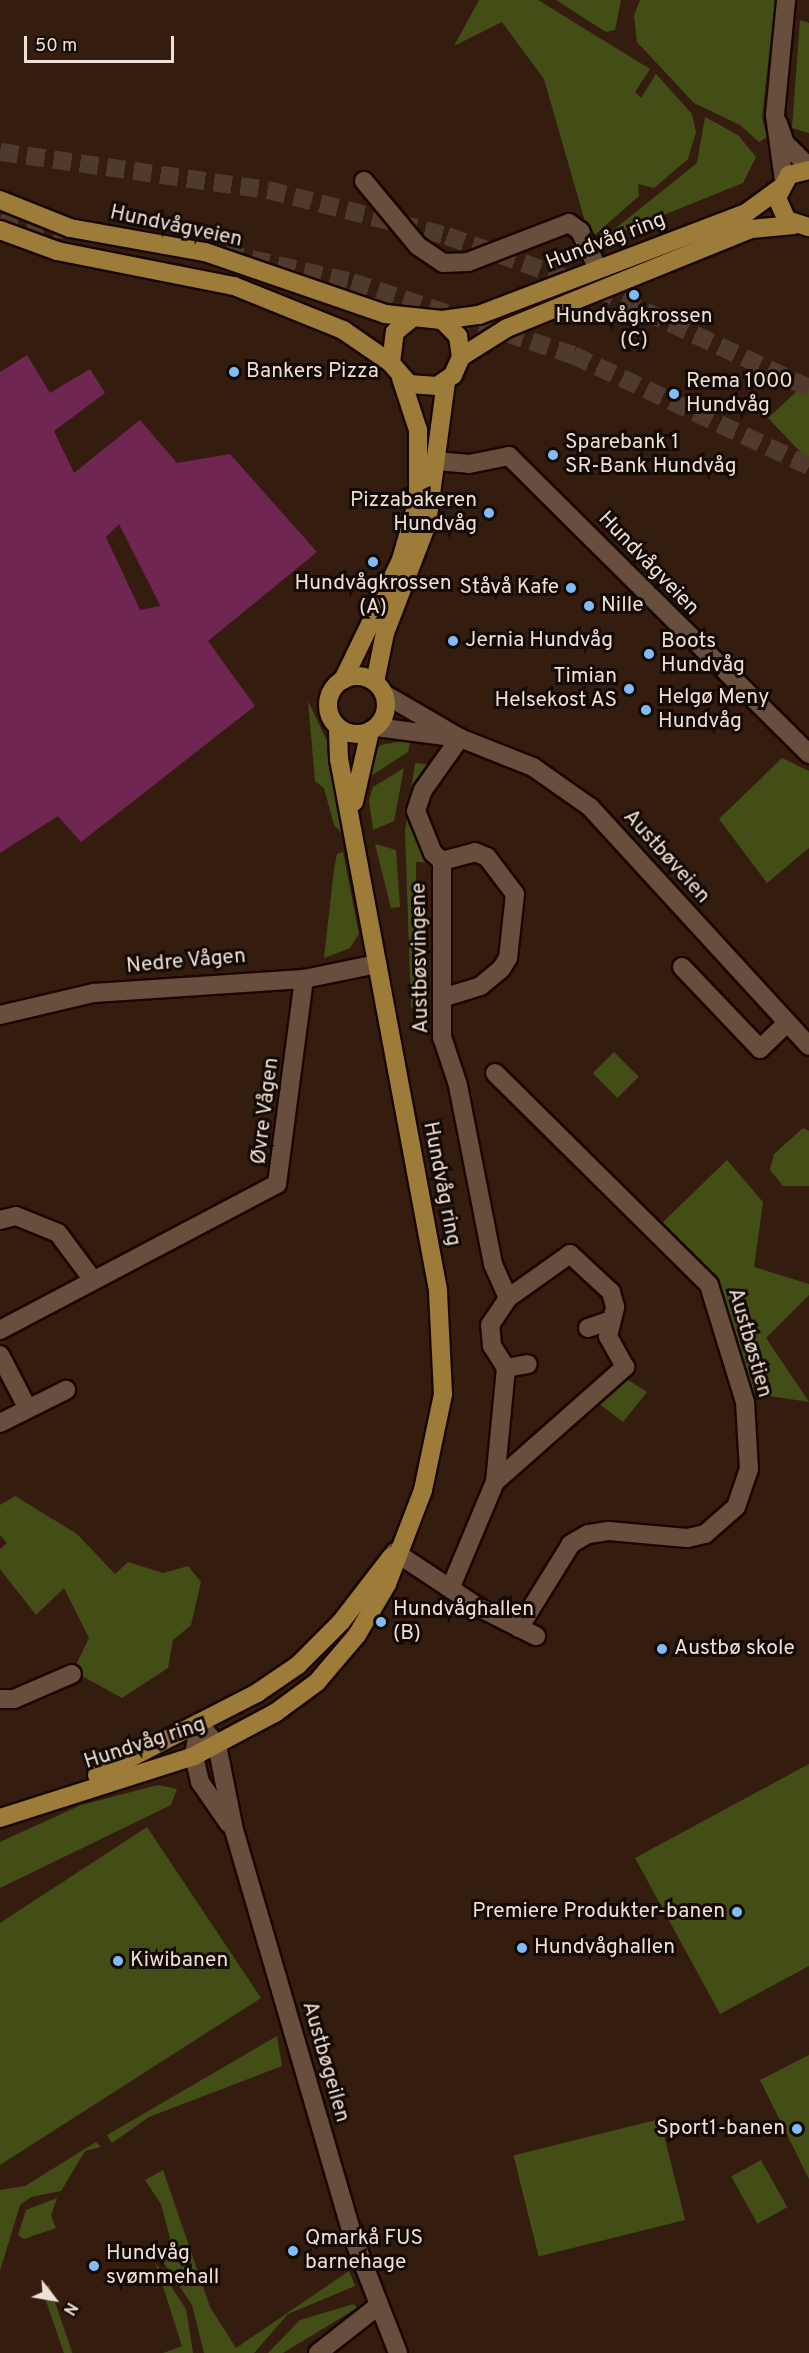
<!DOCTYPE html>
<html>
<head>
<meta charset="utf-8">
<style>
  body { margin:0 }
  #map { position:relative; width:809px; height:2353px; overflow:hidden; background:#341d0f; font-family:Overpass,sans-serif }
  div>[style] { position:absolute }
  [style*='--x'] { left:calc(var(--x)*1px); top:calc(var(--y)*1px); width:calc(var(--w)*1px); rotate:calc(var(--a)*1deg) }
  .green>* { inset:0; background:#434e17; transform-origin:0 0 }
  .water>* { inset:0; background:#702652 }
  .highway-tunnel>* { height:18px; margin-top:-9px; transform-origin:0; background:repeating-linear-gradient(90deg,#503a2d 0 18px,transparent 0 27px) }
  .roads { filter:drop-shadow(2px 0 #1a0700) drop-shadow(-2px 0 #1a0700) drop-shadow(0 2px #1a0700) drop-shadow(0 -2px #1a0700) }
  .minor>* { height:18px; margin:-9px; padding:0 9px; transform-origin:9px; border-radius:9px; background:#674e3d }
  .major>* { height:18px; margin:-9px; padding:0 9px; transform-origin:9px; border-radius:9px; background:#9d7c3a }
  .major>.ring { margin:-9px; padding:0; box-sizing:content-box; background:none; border:18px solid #9d7c3a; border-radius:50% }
  .dots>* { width:16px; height:16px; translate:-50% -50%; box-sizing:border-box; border:3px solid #140a05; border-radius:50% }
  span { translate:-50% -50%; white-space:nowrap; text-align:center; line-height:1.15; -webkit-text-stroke:6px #140a05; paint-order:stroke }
  .street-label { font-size:21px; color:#efdfd6 }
  .poi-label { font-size:21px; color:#efdfd6 }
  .left { translate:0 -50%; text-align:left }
  .right { translate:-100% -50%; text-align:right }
  .north { position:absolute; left:24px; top:2269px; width:60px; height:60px; -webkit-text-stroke:4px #140a05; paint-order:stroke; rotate:121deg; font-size:16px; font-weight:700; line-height:24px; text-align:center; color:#efdfd6 }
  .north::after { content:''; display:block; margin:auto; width:21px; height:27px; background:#efdfd6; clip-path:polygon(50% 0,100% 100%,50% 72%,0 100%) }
  .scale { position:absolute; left:24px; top:36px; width:150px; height:27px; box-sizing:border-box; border:3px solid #efdfd6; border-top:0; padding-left:8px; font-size:18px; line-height:21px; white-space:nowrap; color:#efdfd6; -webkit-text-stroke:4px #140a05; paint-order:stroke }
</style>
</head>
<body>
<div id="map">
  <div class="green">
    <div style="clip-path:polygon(479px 0,538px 0,650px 69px,635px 92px,641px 98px,656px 74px,692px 114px,696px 132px,688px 159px,654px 188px,638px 184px,639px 196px,590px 239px,544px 79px,502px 22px,454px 46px)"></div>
    <div style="clip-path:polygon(556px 0,621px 0,615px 30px,606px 32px)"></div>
    <div style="clip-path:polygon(640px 0,775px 0,762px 118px,767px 137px,759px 142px,740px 125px,694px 103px,637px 42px,634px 16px)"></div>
    <div style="clip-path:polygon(800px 20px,809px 23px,809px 133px,792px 128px)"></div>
    <div style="clip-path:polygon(705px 117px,738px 135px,756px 157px,743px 183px,601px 240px,697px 163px)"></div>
    <div style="clip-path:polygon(809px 380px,809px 461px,768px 418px)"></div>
    <div style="clip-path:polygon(308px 701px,329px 745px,342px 833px,334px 825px,324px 788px,315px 781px)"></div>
    <div style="clip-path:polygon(411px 739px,408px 752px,369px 777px,364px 787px,369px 756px,381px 745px)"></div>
    <div style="clip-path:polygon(782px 758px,809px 771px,809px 848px,767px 883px,719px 819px)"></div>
    <div style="clip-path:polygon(415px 763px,432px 765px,409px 803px,408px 824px,433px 863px,416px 862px,416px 1012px,411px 1007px,405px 831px)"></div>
    <div style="clip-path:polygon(404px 768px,394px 821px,373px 830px,369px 800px,373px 787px)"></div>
    <div style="clip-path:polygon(375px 844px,396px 850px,400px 907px,391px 908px)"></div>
    <div style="clip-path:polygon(343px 852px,359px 934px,350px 948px,324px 958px,334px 869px,337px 854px)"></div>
    <div style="left:614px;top:1052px;width:35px;height:30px;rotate:45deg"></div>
    <div style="clip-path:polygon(803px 1128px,809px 1131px,809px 1186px,783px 1186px,770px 1170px,774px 1154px)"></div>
    <div style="clip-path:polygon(727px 1160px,763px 1202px,754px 1267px,809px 1284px,809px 1295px,766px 1338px,809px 1402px,750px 1393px,732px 1334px,659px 1226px)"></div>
    <div style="clip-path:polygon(625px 1378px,647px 1392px,623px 1422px,597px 1402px)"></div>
    <div style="clip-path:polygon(15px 1496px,77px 1534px,115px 1574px,128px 1562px,163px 1573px,188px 1566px,201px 1582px,191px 1625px,173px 1640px,168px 1668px,122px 1698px,73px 1671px,89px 1638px,64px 1588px,36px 1615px,0 1569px,0 1549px,7px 1543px,0 1535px,0 1505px)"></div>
    <div style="clip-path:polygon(809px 1764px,809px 1966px,720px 2014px,635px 1858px)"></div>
    <div style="clip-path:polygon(158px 1785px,177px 1789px,171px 1805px,0 1888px,0 1842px,81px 1805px)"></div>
    <div style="clip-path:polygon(147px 1827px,261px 1998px,0 2165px,0 1923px)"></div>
    <div style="clip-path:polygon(277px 2036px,282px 2066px,149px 2117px,112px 2143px,107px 2135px)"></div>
    <div style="clip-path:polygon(809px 2055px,809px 2179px,760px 2080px)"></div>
    <div style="left:660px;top:2119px;width:104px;height:151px;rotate:76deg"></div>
    <div style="clip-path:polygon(96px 2142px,101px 2147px,85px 2151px,61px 2191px,31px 2197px,20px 2205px,0 2271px,0 2190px,25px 2186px)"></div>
    <div style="left:761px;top:2160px;width:54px;height:34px;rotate:61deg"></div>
    <div style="clip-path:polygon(163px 2170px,210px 2307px,236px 2348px,349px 2271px,355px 2286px,288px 2314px,254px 2353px,204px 2353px,192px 2305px,162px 2260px,170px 2238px,161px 2204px,145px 2180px)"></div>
    <div style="clip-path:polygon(57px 2198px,51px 2216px,56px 2228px,24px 2239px,18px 2235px,26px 2210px)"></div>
    <div style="clip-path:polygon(155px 2262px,186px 2309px,193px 2353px,163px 2353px,182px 2346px)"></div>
    <div style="left:49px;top:2285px;width:72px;height:8px;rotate:71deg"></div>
    <div style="clip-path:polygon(354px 2304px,357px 2308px,283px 2353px,268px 2353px,300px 2320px)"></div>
  </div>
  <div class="water">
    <div style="clip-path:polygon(evenodd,27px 355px,50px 393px,90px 369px,105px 393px,54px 431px,74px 473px,140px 420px,177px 463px,230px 454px,317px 552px,208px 641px,255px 706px,81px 842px,58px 816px,0 853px,0 372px,27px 355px,119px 524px,160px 605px,160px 606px,140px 610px,106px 537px,119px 524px)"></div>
  </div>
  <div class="highway-tunnel">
    <div style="--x:0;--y:152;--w:271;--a:8.1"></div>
    <div style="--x:268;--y:190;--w:185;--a:14.4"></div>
    <div style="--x:447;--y:236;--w:159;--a:19.5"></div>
    <div style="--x:597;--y:289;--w:234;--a:25"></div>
    <div style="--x:0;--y:223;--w:67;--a:6"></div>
    <div style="--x:225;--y:253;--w:130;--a:12.9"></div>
    <div style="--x:352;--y:282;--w:233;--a:18.3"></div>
    <div style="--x:573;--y:355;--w:261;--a:25.2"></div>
  </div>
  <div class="roads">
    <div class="minor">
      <div style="--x:778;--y:123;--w:21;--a:71"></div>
      <div style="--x:785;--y:143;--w:34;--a:45"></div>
      <div style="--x:364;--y:181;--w:85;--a:50.3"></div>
      <div style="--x:418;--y:246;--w:30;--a:34"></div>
      <div style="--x:443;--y:263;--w:25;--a:-2"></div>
      <div style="--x:468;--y:262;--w:108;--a:-21.1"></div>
      <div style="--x:569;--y:223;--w:14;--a:36"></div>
      <div style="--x:580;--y:231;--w:42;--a:64.7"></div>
      <div style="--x:784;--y:181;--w:67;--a:-97.8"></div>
      <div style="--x:775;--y:115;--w:116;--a:-84.5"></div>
      <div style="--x:436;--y:461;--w:33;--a:5"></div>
      <div style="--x:469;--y:464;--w:41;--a:-11.3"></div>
      <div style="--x:509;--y:456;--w:423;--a:44.8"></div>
      <div style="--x:376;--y:727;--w:85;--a:7.5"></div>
      <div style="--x:460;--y:738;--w:88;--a:-149.9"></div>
      <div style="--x:442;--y:861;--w:34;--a:-15"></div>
      <div style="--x:475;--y:852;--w:13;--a:23"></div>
      <div style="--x:487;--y:857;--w:46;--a:52.9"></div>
      <div style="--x:515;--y:894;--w:64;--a:96.2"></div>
      <div style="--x:508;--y:958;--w:13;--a:122"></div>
      <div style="--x:501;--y:969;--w:26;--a:140"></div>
      <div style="--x:481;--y:986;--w:37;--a:163"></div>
      <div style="--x:682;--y:967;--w:113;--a:46.4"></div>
      <div style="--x:760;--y:1049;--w:37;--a:-44"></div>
      <div style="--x:0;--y:1015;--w:97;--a:-13.2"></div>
      <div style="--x:94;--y:993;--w:210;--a:-3.8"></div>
      <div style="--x:304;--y:979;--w:75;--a:-11.6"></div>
      <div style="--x:495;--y:1073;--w:301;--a:44.7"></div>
      <div style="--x:709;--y:1285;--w:122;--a:72.9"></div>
      <div style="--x:745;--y:1402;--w:67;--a:86.6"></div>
      <div style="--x:749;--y:1469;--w:40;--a:108.9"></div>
      <div style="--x:736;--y:1507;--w:41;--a:138.9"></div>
      <div style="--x:705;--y:1534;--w:18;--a:167"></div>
      <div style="--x:687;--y:1538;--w:79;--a:-174.9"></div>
      <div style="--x:608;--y:1531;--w:20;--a:171"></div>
      <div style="--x:588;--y:1534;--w:20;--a:150"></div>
      <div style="--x:571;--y:1544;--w:99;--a:121.8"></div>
      <div style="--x:0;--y:1220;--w:16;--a:-14"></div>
      <div style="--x:16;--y:1216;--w:45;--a:22"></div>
      <div style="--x:58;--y:1233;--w:59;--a:53.3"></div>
      <div style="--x:588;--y:1328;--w:24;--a:-19"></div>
      <div style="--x:0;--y:1330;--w:313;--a:-27.8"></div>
      <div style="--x:277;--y:1184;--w:207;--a:-82.5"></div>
      <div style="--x:0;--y:1355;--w:59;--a:62.6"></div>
      <div style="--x:506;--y:1368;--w:22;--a:-10"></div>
      <div style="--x:0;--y:1423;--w:74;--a:-26.6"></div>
      <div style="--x:495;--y:1482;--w:174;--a:-41.5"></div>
      <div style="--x:625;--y:1367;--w:35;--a:-119"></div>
      <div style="--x:608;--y:1336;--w:30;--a:-76"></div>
      <div style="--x:615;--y:1307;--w:16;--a:-105"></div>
      <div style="--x:611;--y:1292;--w:56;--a:-137.2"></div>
      <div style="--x:570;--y:1254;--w:76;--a:144.6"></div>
      <div style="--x:395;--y:1552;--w:100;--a:33.5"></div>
      <div style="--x:478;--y:1607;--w:65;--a:26.6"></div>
      <div style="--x:450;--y:1589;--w:116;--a:-67.2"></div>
      <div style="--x:495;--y:1482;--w:115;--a:-84.5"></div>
      <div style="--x:506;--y:1368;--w:26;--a:-122"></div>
      <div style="--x:492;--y:1346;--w:21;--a:-95"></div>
      <div style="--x:490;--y:1325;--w:32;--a:-56"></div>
      <div style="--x:508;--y:1298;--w:37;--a:-114"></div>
      <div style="--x:493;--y:1264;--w:182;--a:-101.1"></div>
      <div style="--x:458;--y:1085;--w:51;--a:-108.4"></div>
      <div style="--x:442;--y:1037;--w:176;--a:-90"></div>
      <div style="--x:442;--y:861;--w:12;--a:-138"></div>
      <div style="--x:433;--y:853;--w:45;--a:-112"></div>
      <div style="--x:416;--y:811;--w:22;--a:-72"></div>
      <div style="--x:423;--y:790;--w:64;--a:-54.6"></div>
      <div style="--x:460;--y:738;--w:79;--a:21.7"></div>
      <div style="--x:533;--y:767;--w:70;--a:35.1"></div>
      <div style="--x:590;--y:807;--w:324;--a:47.5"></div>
      <div style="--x:0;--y:1699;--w:14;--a:0"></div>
      <div style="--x:14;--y:1699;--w:63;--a:-23.3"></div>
      <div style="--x:199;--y:1724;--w:28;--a:49"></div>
      <div style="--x:217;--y:1745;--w:87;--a:78.7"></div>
      <div style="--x:234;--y:1830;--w:427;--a:73.7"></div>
      <div style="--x:354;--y:2240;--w:121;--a:68.7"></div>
      <div style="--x:199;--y:1724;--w:32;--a:99"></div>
      <div style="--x:194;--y:1756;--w:27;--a:77"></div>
      <div style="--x:200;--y:1782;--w:51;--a:55.4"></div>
      <div style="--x:318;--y:2353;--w:76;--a:-38.1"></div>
    </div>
    <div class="major">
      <div style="--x:809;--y:170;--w:21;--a:166"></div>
      <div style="--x:789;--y:175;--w:26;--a:118"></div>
      <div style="--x:777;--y:198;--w:24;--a:66"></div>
      <div style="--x:787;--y:220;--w:23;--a:18"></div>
      <div style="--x:0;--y:200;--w:75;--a:21.8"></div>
      <div style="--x:70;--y:228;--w:137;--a:10.1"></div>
      <div style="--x:205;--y:252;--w:190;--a:19"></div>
      <div style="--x:385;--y:314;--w:57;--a:6"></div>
      <div style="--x:442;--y:320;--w:23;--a:45"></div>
      <div style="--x:458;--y:336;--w:21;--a:82"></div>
      <div style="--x:461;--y:357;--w:20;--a:114"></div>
      <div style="--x:453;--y:375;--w:19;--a:145"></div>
      <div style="--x:437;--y:386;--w:28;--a:-176"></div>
      <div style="--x:409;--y:384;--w:28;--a:-131"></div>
      <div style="--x:391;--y:363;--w:31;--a:-83"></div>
      <div style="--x:395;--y:332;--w:21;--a:-39"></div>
      <div style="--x:0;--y:230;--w:61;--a:20.2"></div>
      <div style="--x:57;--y:251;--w:180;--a:11.2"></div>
      <div style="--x:234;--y:286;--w:118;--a:22"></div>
      <div style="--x:343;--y:330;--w:58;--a:34.5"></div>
      <div style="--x:442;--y:320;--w:37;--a:-8"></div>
      <div style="--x:479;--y:315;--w:286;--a:-20.9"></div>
      <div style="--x:746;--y:213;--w:41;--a:-36"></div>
      <div style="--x:461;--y:357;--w:54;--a:-32.2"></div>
      <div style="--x:507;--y:328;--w:263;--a:-22.1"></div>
      <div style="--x:751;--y:229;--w:43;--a:-5.3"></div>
      <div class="ring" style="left:328px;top:676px;width:40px;height:40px"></div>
      <div style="--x:343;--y:680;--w:133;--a:-64.2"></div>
      <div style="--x:401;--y:560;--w:62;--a:-74.2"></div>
      <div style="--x:418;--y:500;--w:70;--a:-90"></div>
      <div style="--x:418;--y:430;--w:55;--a:-108.1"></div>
      <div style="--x:375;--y:682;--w:50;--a:-78.5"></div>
      <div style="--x:385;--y:633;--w:117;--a:-68.9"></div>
      <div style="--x:427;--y:524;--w:144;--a:-82.4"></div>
      <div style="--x:354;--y:802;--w:73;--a:-77.3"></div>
      <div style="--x:97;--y:1775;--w:180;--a:-27.1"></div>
      <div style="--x:257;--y:1693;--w:50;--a:-34.3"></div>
      <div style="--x:298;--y:1665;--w:61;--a:-45"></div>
      <div style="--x:341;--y:1622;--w:83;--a:-52.3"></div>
      <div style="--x:0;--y:1818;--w:204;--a:-17.7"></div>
      <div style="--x:194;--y:1756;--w:92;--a:-28"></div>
      <div style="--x:275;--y:1713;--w:52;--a:-36.4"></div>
      <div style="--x:317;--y:1682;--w:62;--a:-49.6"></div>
      <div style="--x:357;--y:1635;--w:59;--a:-59.5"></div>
      <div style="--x:387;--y:1584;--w:101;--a:-69"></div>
      <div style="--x:423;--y:1490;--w:98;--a:-78.2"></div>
      <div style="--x:443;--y:1394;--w:104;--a:-92.8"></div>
      <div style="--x:438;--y:1290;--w:540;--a:-100.56"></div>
      <div style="--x:339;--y:759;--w:32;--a:-92"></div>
    </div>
  </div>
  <div class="dots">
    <div style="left:634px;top:295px;background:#7ebdf9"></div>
    <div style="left:234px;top:372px;background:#7ebdf9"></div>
    <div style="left:674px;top:394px;background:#7ebdf9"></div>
    <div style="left:553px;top:455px;background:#7ebdf9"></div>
    <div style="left:489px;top:513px;background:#7ebdf9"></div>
    <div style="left:373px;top:562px;background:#7ebdf9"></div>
    <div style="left:571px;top:588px;background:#7ebdf9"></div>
    <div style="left:589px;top:606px;background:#7ebdf9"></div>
    <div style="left:453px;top:641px;background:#7ebdf9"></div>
    <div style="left:649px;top:654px;background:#7ebdf9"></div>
    <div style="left:629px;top:689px;background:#7ebdf9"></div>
    <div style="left:646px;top:710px;background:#7ebdf9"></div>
    <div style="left:381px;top:1622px;background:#7ebdf9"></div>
    <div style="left:662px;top:1649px;background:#7ebdf9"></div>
    <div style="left:737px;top:1912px;background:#7ebdf9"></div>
    <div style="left:522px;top:1948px;background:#7ebdf9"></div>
    <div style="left:118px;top:1961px;background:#7ebdf9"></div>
    <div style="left:797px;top:2129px;background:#7ebdf9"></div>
    <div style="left:293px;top:2251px;background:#7ebdf9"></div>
    <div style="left:94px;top:2266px;background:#7ebdf9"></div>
  </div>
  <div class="street-label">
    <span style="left:176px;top:227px;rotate:12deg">Hundvågveien</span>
    <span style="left:606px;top:242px;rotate:-21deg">Hundvåg ring</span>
    <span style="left:648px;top:564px;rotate:46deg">Hundvågveien</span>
    <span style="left:666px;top:857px;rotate:48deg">Austbøveien</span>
    <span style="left:421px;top:958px;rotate:-91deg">Austbøsvingene</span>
    <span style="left:186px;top:962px;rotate:-5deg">Nedre Vågen</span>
    <span style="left:266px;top:1111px;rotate:-83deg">Øvre Vågen</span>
    <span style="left:441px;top:1184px;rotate:79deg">Hundvåg ring</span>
    <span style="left:749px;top:1343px;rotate:74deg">Austbøstien</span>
    <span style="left:145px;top:1744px;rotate:-18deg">Hundvåg ring</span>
    <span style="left:325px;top:2062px;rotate:74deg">Austbøgeilen</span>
  </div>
  <div class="poi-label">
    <span style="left:634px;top:329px">Hundvågkrossen<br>(C)</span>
    <span class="left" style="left:246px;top:372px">Bankers Pizza</span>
    <span class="left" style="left:686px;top:394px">Rema 1000<br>Hundvåg</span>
    <span class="left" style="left:565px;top:455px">Sparebank 1<br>SR-Bank Hundvåg</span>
    <span class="right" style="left:477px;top:513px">Pizzabakeren<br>Hundvåg</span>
    <span style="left:373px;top:596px">Hundvågkrossen<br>(A)</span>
    <span class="right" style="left:559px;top:588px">Ståvå Kafe</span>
    <span class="left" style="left:601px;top:606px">Nille</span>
    <span class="left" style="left:465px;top:641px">Jernia Hundvåg</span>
    <span class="left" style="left:661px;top:654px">Boots<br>Hundvåg</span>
    <span class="right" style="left:617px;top:689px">Timian<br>Helsekost AS</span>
    <span class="left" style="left:658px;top:710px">Helgø Meny<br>Hundvåg</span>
    <span class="left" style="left:393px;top:1622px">Hundvåghallen<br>(B)</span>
    <span class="left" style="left:674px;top:1649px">Austbø skole</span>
    <span class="right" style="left:725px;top:1912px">Premiere Produkter-banen</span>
    <span class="left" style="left:534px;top:1948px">Hundvåghallen</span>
    <span class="left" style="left:130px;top:1961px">Kiwibanen</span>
    <span class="right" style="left:785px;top:2129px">Sport1-banen</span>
    <span class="left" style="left:305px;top:2251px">Qmarkå FUS<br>barnehage</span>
    <span class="left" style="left:106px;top:2266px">Hundvåg<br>svømmehall</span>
  </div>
  <div class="north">N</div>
  <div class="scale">50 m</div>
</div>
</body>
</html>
